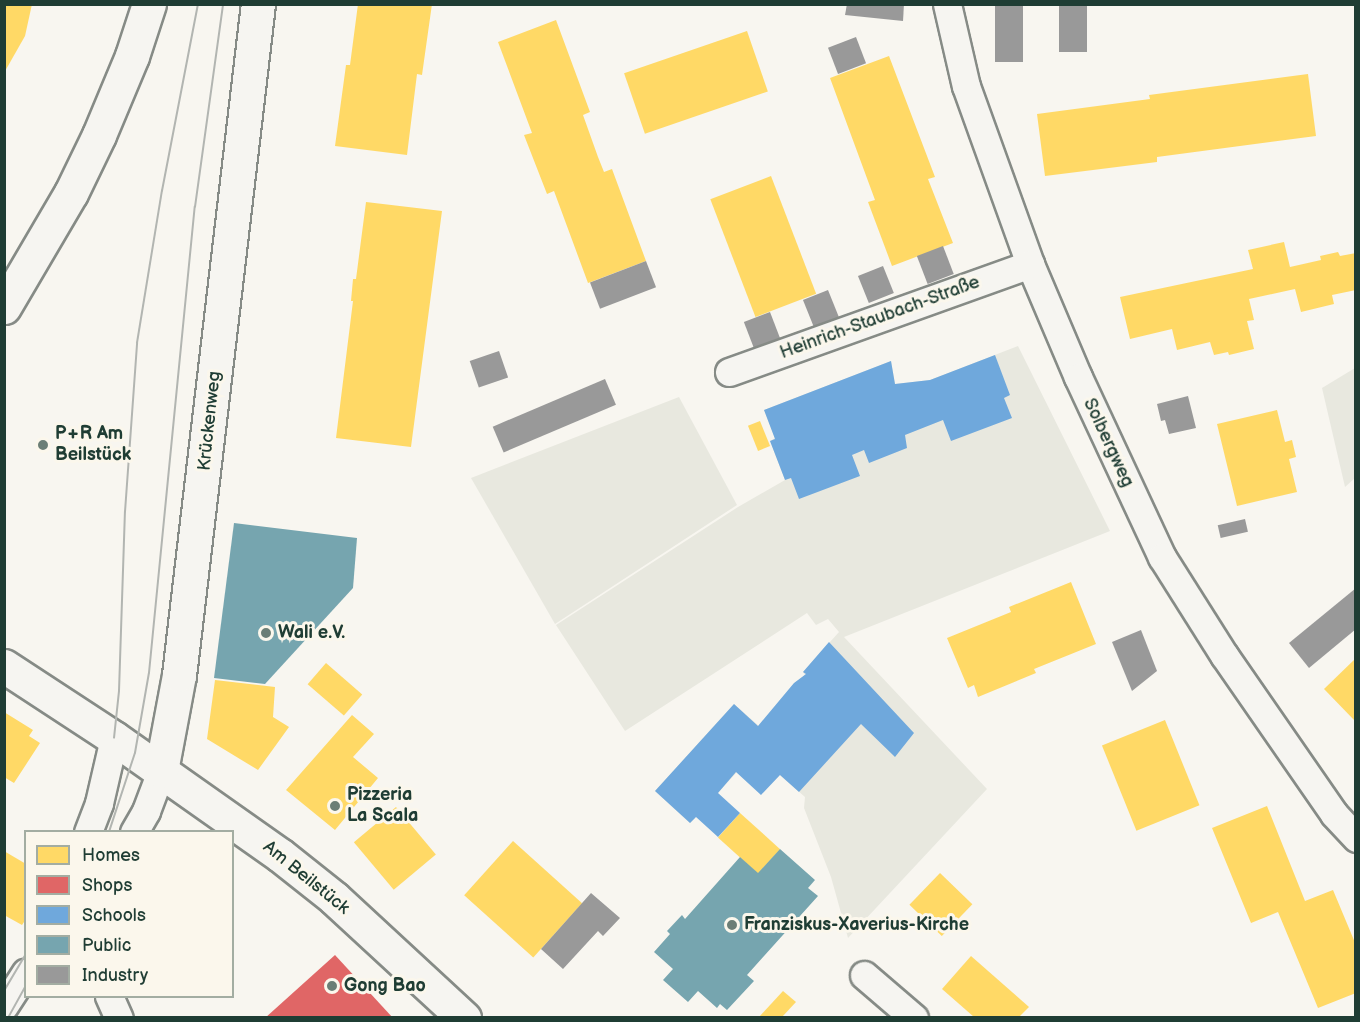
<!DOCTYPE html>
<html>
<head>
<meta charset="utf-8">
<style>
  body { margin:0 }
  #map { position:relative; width:1360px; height:1022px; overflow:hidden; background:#f8f6f0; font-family:"Balsamiq Sans",sans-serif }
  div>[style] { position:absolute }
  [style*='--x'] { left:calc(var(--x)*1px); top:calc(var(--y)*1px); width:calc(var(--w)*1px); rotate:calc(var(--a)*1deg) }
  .built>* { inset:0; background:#e8e8df }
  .homes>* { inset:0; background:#ffd966; transform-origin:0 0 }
  .shops>* { inset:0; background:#e06666 }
  .schools>* { inset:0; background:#6fa8dc }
  .public>* { inset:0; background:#76a5af }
  .industry>* { inset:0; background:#999; transform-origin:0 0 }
  .roads { filter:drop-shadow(2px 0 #868b86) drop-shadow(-2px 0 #868b86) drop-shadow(0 2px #868b86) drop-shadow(0 -2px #868b86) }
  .minor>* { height:27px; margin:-13.5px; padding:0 13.5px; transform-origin:13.5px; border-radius:13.5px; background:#f6f5f1 }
  .secondary>* { height:33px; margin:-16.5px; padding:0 16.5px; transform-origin:16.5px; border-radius:16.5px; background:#f6f5f1 }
  .tram>* { height:1.5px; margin:-0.75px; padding:0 0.75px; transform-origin:0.75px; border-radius:0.75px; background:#b2b5b1 }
  .dots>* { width:16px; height:16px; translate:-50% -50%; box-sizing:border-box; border:3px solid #fbf7ec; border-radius:50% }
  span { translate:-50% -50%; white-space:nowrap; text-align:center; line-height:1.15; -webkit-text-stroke:6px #fbf7ec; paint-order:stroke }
  .street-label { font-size:18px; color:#1f3d34 }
  .poi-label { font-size:18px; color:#1f3d34; font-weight:700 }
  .left { translate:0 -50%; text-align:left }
  .frame { position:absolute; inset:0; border:6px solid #1f3d34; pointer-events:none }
  .legend { position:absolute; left:24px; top:830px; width:210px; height:168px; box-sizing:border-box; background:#fbf7ec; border:2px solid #a3ada2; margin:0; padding:8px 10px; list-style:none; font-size:18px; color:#1f3d34 }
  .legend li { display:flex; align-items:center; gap:12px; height:30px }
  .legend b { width:30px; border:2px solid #a3ada2 }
</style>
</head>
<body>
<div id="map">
  <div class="built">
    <div style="clip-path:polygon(1018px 346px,1110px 531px,844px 637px,987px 789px,848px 938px,831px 877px,804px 808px,805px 797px,774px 770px,750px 758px,690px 823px,655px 791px,734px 704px,759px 726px,805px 675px,803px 672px,839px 632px,828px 619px,816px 625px,807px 613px,625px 731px,556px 625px,738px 507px,785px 480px,770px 441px,775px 438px,764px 410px,891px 361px,895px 384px,930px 380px)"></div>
    <div style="clip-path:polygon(1355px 368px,1355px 478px,1345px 487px,1322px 388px)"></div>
    <div style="clip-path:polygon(679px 397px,737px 505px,555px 624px,471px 478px)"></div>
  </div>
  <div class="homes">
    <div style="clip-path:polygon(4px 4px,32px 4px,25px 36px,4px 73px)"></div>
    <div style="clip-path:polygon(358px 4px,432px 4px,422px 75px,417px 74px,407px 155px,335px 146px,346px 65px,350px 65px)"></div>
    <div style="clip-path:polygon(556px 20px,590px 112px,583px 115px,598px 157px,604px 172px,612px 169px,646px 261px,588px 283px,554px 191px,547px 194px,524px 135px,532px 133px,498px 42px)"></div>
    <div style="left:747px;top:31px;width:64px;height:130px;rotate:71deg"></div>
    <div style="clip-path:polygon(889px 56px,935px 177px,928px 179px,953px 243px,892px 266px,868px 202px,875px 200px,830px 78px)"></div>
    <div style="clip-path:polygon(1308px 74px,1316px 136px,1157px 157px,1157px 162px,1045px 176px,1037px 114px,1150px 99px,1149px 95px)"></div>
    <div style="left:771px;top:176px;width:126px;height:65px;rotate:69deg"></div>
    <div style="clip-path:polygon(366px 202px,442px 211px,411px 447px,336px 438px,353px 301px,351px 301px,353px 279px,356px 279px)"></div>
    <div style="clip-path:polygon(1284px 242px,1290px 267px,1321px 260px,1320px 256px,1338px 252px,1340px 256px,1356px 253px,1356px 290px,1332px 295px,1334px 304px,1301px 312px,1295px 289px,1249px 299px,1254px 320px,1247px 321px,1254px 349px,1229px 355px,1228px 352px,1214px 355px,1210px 342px,1177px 350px,1172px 329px,1130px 339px,1120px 297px,1253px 269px,1248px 250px)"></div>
    <div style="clip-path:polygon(1277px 410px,1285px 442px,1292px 440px,1296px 457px,1289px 459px,1297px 492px,1237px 506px,1217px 424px)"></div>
    <div style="left:760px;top:421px;width:27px;height:13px;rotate:68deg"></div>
    <div style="clip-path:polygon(1071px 582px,1096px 644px,1034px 669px,1036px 673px,978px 697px,974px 685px,968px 688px,947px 638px,1011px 612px,1009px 607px)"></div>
    <div style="clip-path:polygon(1356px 658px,1356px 722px,1324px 689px)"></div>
    <div style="left:326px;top:663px;width:48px;height:28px;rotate:41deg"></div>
    <div style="clip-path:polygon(215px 680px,275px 687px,273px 717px,289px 727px,258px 770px,207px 739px)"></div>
    <div style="clip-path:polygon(4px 712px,33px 730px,29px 736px,40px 743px,14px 783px,4px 777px)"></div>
    <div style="clip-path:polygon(352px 715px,374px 734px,353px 757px,378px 778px,335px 830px,286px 790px)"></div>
    <div style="left:1165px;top:720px;width:92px;height:68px;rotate:68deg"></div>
    <div style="clip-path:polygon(1267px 806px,1305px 901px,1333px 890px,1356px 945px,1356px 993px,1318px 1008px,1278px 912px,1251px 923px,1212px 828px)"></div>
    <div style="left:396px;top:807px;width:62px;height:55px;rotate:50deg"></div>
    <div style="left:740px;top:813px;width:54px;height:33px;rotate:42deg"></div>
    <div style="left:513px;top:841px;width:93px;height:73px;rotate:42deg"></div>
    <div style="clip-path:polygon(4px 851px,26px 864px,26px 919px,22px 925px,4px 915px)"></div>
    <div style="left:940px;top:873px;width:45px;height:44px;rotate:44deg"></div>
    <div style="clip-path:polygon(971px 956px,1029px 1007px,1019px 1017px,974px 1017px,942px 989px)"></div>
    <div style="clip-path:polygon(783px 991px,796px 1002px,782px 1017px,759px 1017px)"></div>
  </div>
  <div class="shops">
    <div style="clip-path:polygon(335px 955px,393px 1018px,265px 1018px)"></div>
  </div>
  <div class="schools">
    <div style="clip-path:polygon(995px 355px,1010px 395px,1004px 398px,1012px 418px,951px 441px,943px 420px,905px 435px,907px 448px,869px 463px,864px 450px,852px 455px,860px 476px,799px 499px,791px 478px,785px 480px,770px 441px,775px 439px,764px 410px,891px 361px,895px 384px,930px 380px)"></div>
    <div style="clip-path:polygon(829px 642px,914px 733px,895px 757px,861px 724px,799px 792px,780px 775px,761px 795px,736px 772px,718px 793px,740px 813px,718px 837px,696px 817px,690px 823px,655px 791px,734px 704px,758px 726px,794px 683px,806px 674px,803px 672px)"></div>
  </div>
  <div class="public">
    <div style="clip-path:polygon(234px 523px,357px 538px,353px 588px,265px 684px,214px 678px)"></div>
    <div style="clip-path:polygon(780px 849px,815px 880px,808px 888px,818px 896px,747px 975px,754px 981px,727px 1010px,720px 1004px,717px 1008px,698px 991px,688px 1002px,663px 980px,673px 969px,654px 952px,670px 934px,667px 931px,682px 915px,685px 919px,740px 857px,758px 873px)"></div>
  </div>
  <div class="industry">
    <div style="clip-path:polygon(847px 4px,904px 4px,903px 21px,845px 15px)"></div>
    <div style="left:995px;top:4px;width:28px;height:58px"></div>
    <div style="left:1059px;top:4px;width:28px;height:48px"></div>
    <div style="left:856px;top:37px;width:28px;height:30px;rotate:69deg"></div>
    <div style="left:943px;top:246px;width:30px;height:28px;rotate:69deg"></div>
    <div style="left:646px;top:261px;width:28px;height:60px;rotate:69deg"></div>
    <div style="left:883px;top:266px;width:29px;height:27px;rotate:68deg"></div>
    <div style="left:828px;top:290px;width:29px;height:27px;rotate:68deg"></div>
    <div style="left:770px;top:312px;width:30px;height:28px;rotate:69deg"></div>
    <div style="left:499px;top:351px;width:28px;height:31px;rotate:71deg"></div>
    <div style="left:605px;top:379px;width:28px;height:122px;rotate:67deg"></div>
    <div style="clip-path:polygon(1188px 396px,1196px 428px,1169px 434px,1165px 420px,1161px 421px,1157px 404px)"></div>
    <div style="left:1245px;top:519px;width:13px;height:28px;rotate:77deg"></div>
    <div style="clip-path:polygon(1356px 588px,1356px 629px,1309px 668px,1289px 643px)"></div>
    <div style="clip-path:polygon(1141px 630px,1157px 671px,1132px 691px,1112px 642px)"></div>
    <div style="clip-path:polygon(591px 893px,620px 918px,603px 936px,598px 931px,563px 969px,541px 949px)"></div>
  </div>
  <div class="roads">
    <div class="minor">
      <div style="--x:947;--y:4;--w:84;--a:77"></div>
      <div style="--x:966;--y:86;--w:189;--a:70.2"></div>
      <div style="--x:1030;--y:264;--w:123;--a:67"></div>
      <div style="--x:1078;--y:377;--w:199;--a:65"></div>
      <div style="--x:1162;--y:557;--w:116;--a:57.7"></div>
      <div style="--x:1224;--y:655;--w:193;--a:55.3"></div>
      <div style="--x:1334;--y:814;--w:33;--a:47"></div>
      <div style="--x:729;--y:372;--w:320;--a:-19.7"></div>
      <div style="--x:88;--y:832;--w:31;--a:-69"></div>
      <div style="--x:99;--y:803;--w:67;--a:-77"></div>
      <div style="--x:134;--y:832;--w:24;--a:-60"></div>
      <div style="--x:146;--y:811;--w:43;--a:-69.4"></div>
      <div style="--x:864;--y:975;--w:66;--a:40.7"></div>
      <div style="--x:109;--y:996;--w:24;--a:66"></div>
      <div style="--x:4;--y:1006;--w:40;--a:-57.1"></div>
    </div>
    <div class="secondary">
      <div style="--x:4;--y:307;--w:132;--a:-59.6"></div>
      <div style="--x:71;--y:193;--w:64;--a:-64.2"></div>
      <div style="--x:99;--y:135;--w:86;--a:-67.3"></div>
      <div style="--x:132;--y:56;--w:55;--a:-71.9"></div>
      <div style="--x:4;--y:666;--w:131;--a:33.2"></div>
      <div style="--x:114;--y:738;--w:203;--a:35.2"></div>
      <div style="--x:280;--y:855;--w:69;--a:38.5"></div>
      <div style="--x:334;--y:898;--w:177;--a:42.7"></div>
      <div style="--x:161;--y:771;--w:98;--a:-79.4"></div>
      <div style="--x:179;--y:675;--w:676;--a:-83.29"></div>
    </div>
  </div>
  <div class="tram">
    <div style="--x:114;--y:738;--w:47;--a:-83.9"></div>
    <div style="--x:119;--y:691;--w:179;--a:-88.1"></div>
    <div style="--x:125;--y:512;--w:169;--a:-85.9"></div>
    <div style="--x:137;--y:343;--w:154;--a:-80.7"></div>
    <div style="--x:162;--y:191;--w:190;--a:-79.1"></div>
    <div style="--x:109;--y:832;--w:83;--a:-71.8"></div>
    <div style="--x:135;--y:753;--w:81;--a:-80.1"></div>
    <div style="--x:149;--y:673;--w:468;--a:-84.4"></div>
    <div style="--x:195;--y:207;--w:205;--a:-82.1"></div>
    <div style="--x:4;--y:991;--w:43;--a:-59.3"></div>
    <div style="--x:8;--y:1018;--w:37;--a:-61"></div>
  </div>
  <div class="dots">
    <div style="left:43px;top:445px;background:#6b7e76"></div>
    <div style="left:266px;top:633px;background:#6b7e76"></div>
    <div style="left:335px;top:806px;background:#6b7e76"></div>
    <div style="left:732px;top:925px;background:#6b7e76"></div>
    <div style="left:332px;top:986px;background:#6b7e76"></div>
  </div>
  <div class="street-label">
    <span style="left:880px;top:318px;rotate:-20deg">Heinrich-Staubach-Straße</span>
    <span style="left:210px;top:421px;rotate:-84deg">Krückenweg</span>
    <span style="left:1108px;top:443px;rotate:65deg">Solbergweg</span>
    <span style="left:306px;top:878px;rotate:39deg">Am Beilstück</span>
  </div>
  <div class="poi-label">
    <span class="left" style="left:55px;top:445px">P+R Am<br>Beilstück</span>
    <span class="left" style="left:278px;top:633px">Wali e.V.</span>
    <span class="left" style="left:347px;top:806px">Pizzeria<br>La Scala</span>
    <span class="left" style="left:744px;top:925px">Franziskus-Xaverius-Kirche</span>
    <span class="left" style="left:344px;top:986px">Gong Bao</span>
  </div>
  <div class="frame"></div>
  <ul class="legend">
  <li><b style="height:16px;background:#ffd966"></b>Homes</li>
  <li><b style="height:16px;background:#e06666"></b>Shops</li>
  <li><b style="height:16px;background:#6fa8dc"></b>Schools</li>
  <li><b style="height:16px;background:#76a5af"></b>Public</li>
  <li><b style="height:16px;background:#999"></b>Industry</li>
  </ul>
</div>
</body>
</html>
